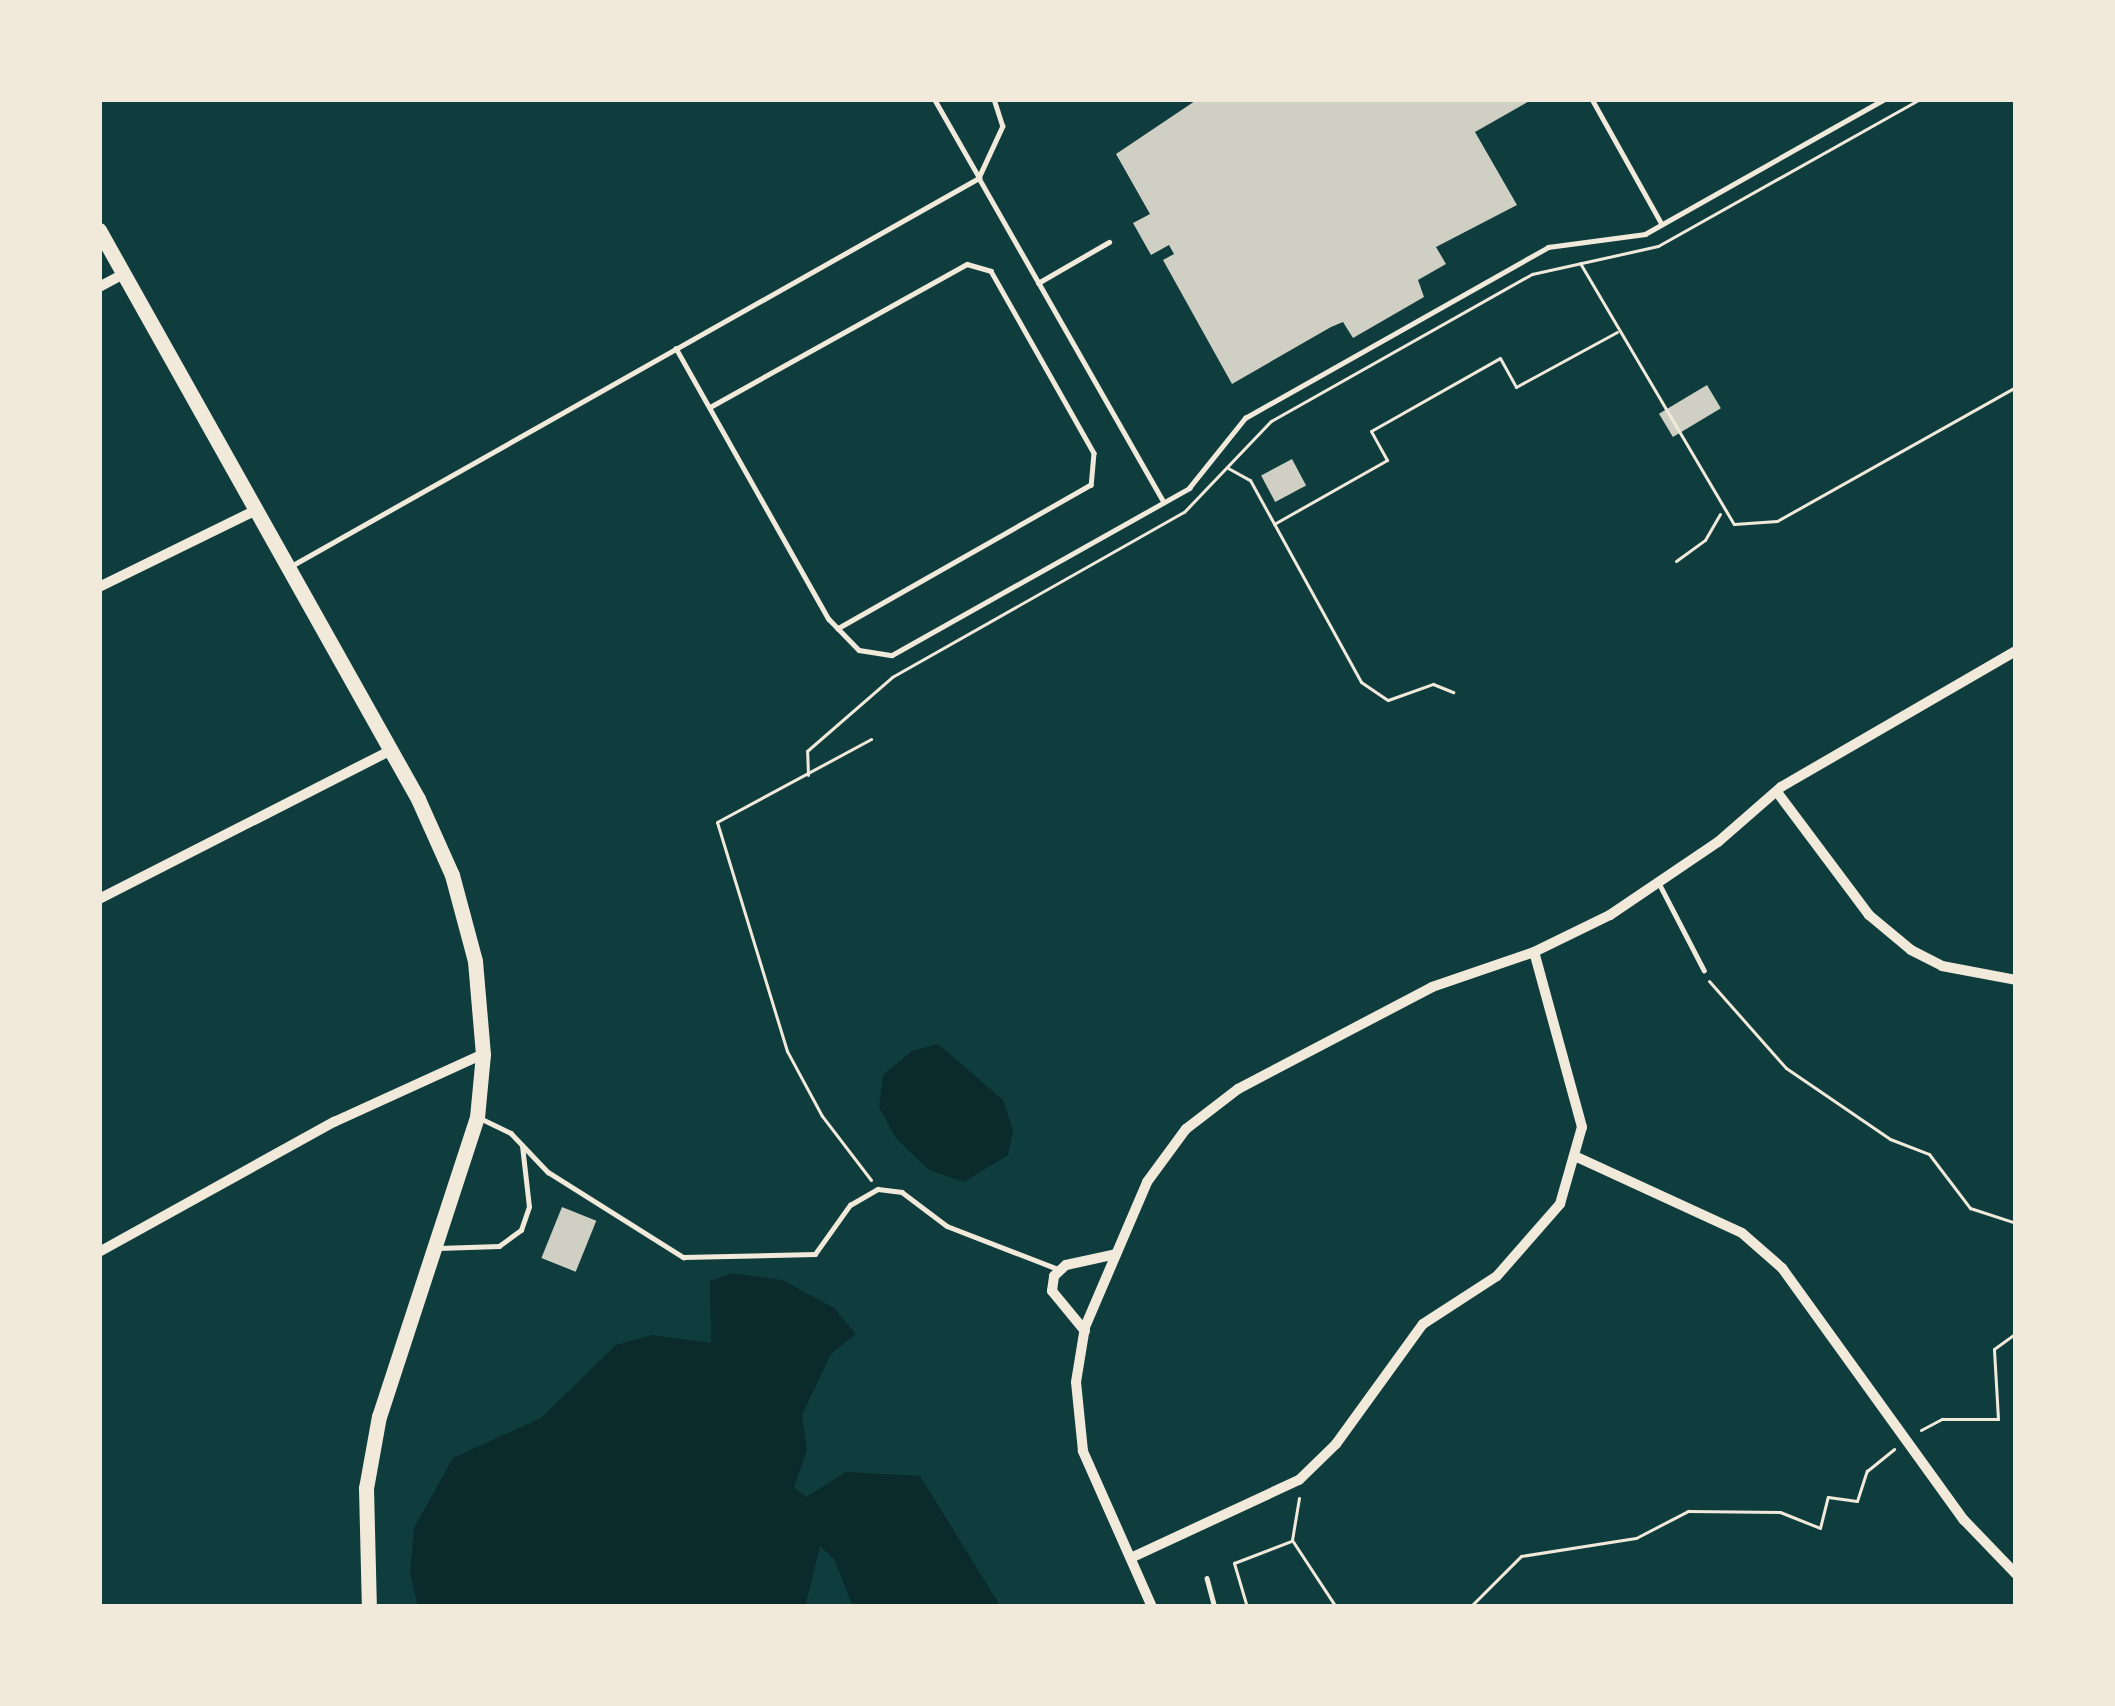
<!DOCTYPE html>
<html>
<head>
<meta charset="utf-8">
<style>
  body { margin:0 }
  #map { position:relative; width:2115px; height:1706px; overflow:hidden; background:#0f3d3e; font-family:Karla,sans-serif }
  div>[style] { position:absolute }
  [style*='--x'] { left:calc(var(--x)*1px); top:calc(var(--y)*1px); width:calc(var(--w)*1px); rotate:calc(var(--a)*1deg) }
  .water>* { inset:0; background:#0a2a2b }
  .building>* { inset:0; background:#cfcfc3; transform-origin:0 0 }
  .path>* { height:3px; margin:-1.5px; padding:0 1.5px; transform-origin:1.5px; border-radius:1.5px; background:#f1e9da }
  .service>* { height:4.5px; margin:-2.25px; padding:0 2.25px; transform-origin:2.25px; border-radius:2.25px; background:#f1e9da }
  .minor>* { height:10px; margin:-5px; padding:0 5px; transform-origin:5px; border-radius:5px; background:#f1e9da }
  .secondary>* { height:15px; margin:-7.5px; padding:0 7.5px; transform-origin:7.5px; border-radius:7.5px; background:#f1e9da }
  span { translate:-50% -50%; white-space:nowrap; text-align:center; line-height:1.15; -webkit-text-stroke:12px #f1e9da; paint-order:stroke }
  .frame { position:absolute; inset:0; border:102px solid #f1e9da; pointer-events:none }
</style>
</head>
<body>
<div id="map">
  <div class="water">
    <div style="clip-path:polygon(938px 1044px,1003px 1100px,1013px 1130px,1008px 1155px,964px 1182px,929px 1170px,896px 1138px,879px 1107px,883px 1075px,912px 1051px)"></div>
    <div style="clip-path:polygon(732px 1273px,782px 1280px,834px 1308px,856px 1334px,831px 1354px,802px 1415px,807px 1450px,794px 1487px,806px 1497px,846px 1472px,920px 1476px,1001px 1607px,853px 1607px,834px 1559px,820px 1546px,805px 1607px,418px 1607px,410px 1573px,414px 1528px,453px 1458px,541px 1418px,616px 1345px,652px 1335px,711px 1343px,710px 1281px)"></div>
  </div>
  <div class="building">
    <div style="clip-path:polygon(1198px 99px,1533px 99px,1475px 132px,1517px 205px,1436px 247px,1446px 264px,1418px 280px,1424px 297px,1353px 338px,1343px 322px,1331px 327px,1232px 384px,1163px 260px,1174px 254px,1169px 245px,1151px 255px,1133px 223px,1150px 214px,1116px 154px)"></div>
    <div style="left:1707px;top:385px;width:27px;height:56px;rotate:59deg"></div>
    <div style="left:1292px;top:459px;width:30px;height:35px;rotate:62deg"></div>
    <div style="left:562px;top:1207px;width:37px;height:55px;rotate:22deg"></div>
  </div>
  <div class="path">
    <div style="--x:1580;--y:263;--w:303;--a:59.5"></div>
    <div style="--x:1734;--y:524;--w:43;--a:-4"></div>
    <div style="--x:1777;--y:521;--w:274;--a:-29.3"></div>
    <div style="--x:1228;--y:468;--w:25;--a:29"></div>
    <div style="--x:1250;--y:480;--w:230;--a:61.2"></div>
    <div style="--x:1361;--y:682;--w:32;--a:34"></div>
    <div style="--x:1388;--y:700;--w:48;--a:-19.6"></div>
    <div style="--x:1433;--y:684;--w:22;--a:22"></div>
    <div style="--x:1274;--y:524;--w:130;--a:-29.5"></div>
    <div style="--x:1387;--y:460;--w:33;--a:-119"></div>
    <div style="--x:1371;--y:431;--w:148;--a:-29.5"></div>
    <div style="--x:1500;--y:358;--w:33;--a:61"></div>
    <div style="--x:1516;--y:387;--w:115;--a:-28.6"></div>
    <div style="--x:1676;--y:561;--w:36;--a:-36"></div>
    <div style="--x:1705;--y:540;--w:30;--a:-60"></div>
    <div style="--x:808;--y:775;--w:24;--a:-92"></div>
    <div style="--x:807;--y:751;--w:113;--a:-41"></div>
    <div style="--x:892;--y:677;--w:335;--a:-29.5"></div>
    <div style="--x:1184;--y:512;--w:126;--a:-46.3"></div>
    <div style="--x:1271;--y:421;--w:300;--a:-29.4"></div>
    <div style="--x:1532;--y:274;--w:129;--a:-12.5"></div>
    <div style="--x:1658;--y:246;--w:300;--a:-29.3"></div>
    <div style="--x:1709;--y:981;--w:116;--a:48.5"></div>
    <div style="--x:1786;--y:1068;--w:126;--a:34.3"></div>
    <div style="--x:1890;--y:1139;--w:42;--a:21"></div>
    <div style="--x:1929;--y:1154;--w:68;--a:52.8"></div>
    <div style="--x:1970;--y:1208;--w:48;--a:18.1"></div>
    <div style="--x:871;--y:1180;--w:81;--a:-127.4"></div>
    <div style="--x:822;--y:1116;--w:74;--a:-118.3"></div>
    <div style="--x:787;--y:1051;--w:239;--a:-107"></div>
    <div style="--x:717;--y:822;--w:175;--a:-28.3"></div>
    <div style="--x:1921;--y:1430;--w:24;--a:-28"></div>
    <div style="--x:1942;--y:1419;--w:56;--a:0"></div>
    <div style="--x:1998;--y:1419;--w:70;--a:-93.3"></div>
    <div style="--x:1994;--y:1349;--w:27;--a:-36"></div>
    <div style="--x:1299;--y:1498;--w:43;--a:99.5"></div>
    <div style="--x:1292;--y:1540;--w:80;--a:56.7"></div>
    <div style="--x:1247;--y:1607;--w:46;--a:-106.5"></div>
    <div style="--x:1234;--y:1563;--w:61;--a:-21.1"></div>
    <div style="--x:1470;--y:1607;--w:72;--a:-45"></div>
    <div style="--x:1521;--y:1556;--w:116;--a:-8.9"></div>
    <div style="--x:1636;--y:1538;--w:59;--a:-27.4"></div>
    <div style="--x:1688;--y:1511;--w:92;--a:0.6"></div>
    <div style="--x:1780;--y:1512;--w:43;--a:21.8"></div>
    <div style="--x:1820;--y:1528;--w:32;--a:-76"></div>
    <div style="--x:1828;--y:1497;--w:29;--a:8"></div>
    <div style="--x:1857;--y:1501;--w:32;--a:-72"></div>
    <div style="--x:1867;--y:1471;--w:35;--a:-39"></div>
  </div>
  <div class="service">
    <div style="--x:994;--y:99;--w:28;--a:72"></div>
    <div style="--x:1003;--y:126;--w:57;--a:114.8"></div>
    <div style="--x:979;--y:178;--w:373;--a:60.3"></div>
    <div style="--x:1592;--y:99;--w:143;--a:60.8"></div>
    <div style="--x:1038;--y:283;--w:82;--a:-30"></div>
    <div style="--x:676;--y:348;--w:311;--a:60.6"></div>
    <div style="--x:829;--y:619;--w:43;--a:45.9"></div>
    <div style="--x:859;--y:650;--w:33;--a:9"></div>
    <div style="--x:892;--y:655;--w:341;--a:-29.3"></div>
    <div style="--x:1189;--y:488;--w:90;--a:-51.3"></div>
    <div style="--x:1245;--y:418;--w:348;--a:-29.4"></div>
    <div style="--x:1548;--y:247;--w:98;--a:-7.6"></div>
    <div style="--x:1645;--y:234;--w:275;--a:-29.4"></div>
    <div style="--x:710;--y:407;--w:294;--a:-29.1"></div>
    <div style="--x:967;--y:264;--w:25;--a:16"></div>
    <div style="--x:991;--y:271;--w:209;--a:60.5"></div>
    <div style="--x:1094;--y:453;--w:32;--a:95"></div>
    <div style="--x:1091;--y:485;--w:291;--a:150.4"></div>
    <div style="--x:293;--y:565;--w:788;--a:-29.43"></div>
    <div style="--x:979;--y:178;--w:91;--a:-119.7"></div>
    <div style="--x:1660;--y:885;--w:96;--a:62.6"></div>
    <div style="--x:482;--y:1119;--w:32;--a:26"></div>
    <div style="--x:511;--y:1133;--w:54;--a:46.5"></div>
    <div style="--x:548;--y:1172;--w:160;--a:32.2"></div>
    <div style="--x:683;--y:1257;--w:132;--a:-1.3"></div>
    <div style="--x:815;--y:1254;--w:60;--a:-54.5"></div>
    <div style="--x:850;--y:1205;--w:32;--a:-30"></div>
    <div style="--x:878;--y:1189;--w:24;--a:7"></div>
    <div style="--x:902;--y:1192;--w:56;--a:37.1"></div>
    <div style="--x:947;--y:1226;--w:119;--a:21.2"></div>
    <div style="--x:438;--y:1248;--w:61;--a:-1.9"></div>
    <div style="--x:499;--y:1246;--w:27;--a:-36"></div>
    <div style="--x:521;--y:1230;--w:24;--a:-71"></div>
    <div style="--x:529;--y:1207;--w:61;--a:-96.5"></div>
    <div style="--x:1207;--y:1578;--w:30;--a:75"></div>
  </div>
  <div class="minor">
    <div style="--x:99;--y:287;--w:27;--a:-28"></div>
    <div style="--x:99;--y:587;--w:175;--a:-26.1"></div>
    <div style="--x:1777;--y:792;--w:154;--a:53.2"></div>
    <div style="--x:1869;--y:915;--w:55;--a:39.8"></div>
    <div style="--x:1911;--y:950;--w:35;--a:27"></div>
    <div style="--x:1942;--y:966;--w:75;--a:10.7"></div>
    <div style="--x:99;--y:899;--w:328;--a:-27"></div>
    <div style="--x:1579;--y:1158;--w:179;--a:24.7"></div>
    <div style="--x:1742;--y:1233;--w:53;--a:41.2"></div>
    <div style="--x:1782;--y:1268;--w:311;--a:54.2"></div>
    <div style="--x:1964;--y:1520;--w:75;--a:46.1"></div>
    <div style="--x:99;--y:1252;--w:269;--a:-29"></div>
    <div style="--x:334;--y:1122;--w:164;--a:-24.5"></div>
    <div style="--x:1085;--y:1331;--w:52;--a:-129.5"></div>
    <div style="--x:1052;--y:1291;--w:15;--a:-82"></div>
    <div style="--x:1054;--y:1276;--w:16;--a:-43"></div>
    <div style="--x:1066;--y:1265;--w:51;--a:-12.4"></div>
    <div style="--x:1135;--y:1556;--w:181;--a:-24.9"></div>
    <div style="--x:1299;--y:1480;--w:52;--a:-44.2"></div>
    <div style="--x:1336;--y:1444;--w:148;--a:-54.1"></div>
    <div style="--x:1423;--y:1324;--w:88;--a:-33"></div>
    <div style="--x:1497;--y:1276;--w:96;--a:-48.8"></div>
    <div style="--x:1560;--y:1204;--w:80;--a:-74.1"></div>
    <div style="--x:1582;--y:1127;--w:181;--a:-105.3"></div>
    <div style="--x:1152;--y:1607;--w:171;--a:-113.9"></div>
    <div style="--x:1083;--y:1451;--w:69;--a:-95.8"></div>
    <div style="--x:1076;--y:1382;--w:56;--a:-80.7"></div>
    <div style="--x:1085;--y:1327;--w:158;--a:-66.8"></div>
    <div style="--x:1147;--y:1182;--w:66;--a:-53.7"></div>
    <div style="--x:1186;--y:1129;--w:66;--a:-37.6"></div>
    <div style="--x:1238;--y:1089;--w:219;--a:-27.7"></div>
    <div style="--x:1432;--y:987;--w:108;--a:-18.9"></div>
    <div style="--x:1534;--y:952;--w:85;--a:-26"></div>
    <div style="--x:1610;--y:915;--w:130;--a:-34.1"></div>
    <div style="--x:1718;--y:842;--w:84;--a:-41.1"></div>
    <div style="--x:1781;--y:787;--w:272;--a:-30.1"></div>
  </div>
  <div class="secondary">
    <div style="--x:99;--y:230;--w:652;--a:60.72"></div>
    <div style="--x:418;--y:799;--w:83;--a:65.9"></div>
    <div style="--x:452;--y:875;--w:89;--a:75"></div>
    <div style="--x:475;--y:961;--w:93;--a:85.1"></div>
    <div style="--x:483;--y:1054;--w:63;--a:95.4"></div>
    <div style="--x:477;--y:1117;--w:315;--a:108.1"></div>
    <div style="--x:379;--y:1416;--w:73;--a:100.2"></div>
    <div style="--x:366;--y:1488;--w:119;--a:88.6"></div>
  </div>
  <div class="frame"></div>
</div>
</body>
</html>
